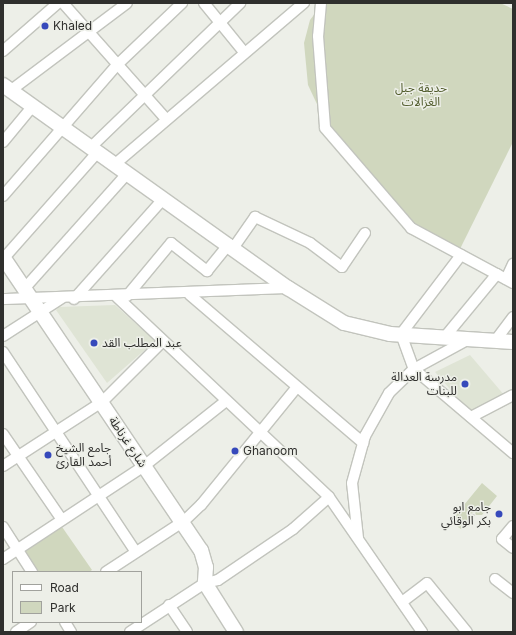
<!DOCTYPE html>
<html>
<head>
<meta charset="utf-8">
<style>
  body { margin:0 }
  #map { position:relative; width:516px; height:635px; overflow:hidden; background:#edefe8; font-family:Inter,"Noto Sans Arabic",sans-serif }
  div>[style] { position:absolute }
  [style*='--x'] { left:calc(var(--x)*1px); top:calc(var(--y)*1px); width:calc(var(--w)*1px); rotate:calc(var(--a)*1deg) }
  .built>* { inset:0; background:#dfe4d5 }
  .green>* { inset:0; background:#d0d7be }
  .roads { filter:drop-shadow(1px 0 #c2c4bd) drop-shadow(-1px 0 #c2c4bd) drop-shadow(0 1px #c2c4bd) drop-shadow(0 -1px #c2c4bd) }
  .street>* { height:10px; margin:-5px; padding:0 5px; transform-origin:5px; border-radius:5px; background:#fff }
  .secondary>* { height:14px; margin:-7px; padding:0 7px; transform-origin:7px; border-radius:7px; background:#fff }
  .dots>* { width:11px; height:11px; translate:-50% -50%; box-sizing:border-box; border:2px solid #edefe8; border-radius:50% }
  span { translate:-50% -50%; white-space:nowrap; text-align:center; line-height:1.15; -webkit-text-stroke:3px #edefe8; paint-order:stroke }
  .poi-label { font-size:12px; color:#2f2f2d }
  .left { translate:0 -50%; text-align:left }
  .right { translate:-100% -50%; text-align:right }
  .park-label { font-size:12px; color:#525d2e }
  .street-label { font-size:12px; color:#2f2f2d }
  .frame { position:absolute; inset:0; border:4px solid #2f2f2d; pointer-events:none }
  .legend { position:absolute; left:12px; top:571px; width:130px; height:52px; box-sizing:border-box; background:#edefe8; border:1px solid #a1a29d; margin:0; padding:5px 7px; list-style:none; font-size:12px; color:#2f2f2d }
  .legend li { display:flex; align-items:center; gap:8px; height:20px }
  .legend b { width:20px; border:1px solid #a1a29d }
</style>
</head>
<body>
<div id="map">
  <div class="built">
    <div style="clip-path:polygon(115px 305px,155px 341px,107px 383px,56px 310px,59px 307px)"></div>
    <div style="clip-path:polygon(470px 355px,505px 396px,472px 414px,435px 372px)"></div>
  </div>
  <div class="green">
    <div style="clip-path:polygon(323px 3px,500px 3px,513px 9px,513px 142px,459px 251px,413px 226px,331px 134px,308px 85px,304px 43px,310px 20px)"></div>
    <div style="clip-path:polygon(482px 483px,497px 496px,482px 515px,475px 515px,461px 529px,450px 522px)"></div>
    <div style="clip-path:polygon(60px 524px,92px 570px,89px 572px,36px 572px,21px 550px)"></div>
  </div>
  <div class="roads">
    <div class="street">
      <div style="--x:63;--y:3;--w:155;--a:48.4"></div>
      <div style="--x:204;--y:3;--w:63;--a:50.8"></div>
      <div style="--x:321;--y:3;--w:33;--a:95"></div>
      <div style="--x:318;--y:36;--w:92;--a:85.6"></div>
      <div style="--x:325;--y:128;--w:132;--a:49.3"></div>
      <div style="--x:411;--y:228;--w:116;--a:28.3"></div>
      <div style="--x:3;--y:51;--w:73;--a:-41.1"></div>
      <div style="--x:10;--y:91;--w:146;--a:-36.9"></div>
      <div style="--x:3;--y:142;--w:45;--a:-50.4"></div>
      <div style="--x:90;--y:148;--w:209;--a:-44"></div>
      <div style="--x:114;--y:165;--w:250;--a:-40.5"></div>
      <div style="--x:3;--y:196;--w:174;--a:-49"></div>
      <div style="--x:117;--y:65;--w:90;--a:-43.6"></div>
      <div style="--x:234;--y:247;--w:37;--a:-55"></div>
      <div style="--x:255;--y:217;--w:61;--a:25.3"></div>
      <div style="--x:310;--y:243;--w:40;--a:37"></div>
      <div style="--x:342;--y:267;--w:41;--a:-55.9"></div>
      <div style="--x:461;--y:255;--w:99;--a:127.2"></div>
      <div style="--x:401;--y:334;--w:37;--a:70"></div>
      <div style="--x:414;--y:369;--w:130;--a:40.3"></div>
      <div style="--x:4;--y:258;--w:140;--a:-48.5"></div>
      <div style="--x:506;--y:279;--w:17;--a:-65"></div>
      <div style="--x:24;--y:289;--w:154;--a:-48.2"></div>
      <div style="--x:190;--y:295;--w:228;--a:40.5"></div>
      <div style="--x:127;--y:296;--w:69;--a:-50.3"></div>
      <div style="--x:171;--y:243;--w:46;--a:37.9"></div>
      <div style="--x:207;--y:271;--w:35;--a:-51"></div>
      <div style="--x:117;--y:297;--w:291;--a:43.3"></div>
      <div style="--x:329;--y:497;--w:164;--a:55.4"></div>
      <div style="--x:3;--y:299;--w:285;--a:-2.2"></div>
      <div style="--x:74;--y:299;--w:134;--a:-48.3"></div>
      <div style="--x:3;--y:336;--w:70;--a:-32.8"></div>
      <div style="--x:444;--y:338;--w:83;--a:-50.4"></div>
      <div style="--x:495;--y:341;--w:30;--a:-53"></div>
      <div style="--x:3;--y:352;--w:240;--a:56.4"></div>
      <div style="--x:471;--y:417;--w:47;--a:-27.6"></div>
      <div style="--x:3;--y:434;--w:104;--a:55.5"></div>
      <div style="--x:3;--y:466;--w:118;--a:-32.9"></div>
      <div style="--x:102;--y:402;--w:86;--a:-45"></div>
      <div style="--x:181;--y:524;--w:28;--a:-44"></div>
      <div style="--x:201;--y:505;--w:152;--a:-50.9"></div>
      <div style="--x:513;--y:526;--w:17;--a:130"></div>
      <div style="--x:502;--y:539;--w:14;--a:39"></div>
      <div style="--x:3;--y:527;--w:54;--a:57.2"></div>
      <div style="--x:358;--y:538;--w:55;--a:-96.2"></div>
      <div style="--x:352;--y:483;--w:49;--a:-74.5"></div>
      <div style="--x:365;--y:436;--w:49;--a:-60.8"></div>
      <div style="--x:389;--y:393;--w:35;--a:-44"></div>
      <div style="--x:414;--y:369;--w:60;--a:-28.7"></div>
      <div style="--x:3;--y:559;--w:169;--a:-33.4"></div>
      <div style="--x:144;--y:466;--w:105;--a:-38.4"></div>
      <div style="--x:106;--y:572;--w:90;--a:-33.2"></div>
      <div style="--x:495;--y:579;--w:23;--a:38"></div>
      <div style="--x:402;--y:602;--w:31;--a:-37"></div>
      <div style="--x:427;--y:583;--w:63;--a:50.8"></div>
      <div style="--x:169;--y:605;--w:32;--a:56"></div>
      <div style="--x:65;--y:622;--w:12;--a:59"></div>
      <div style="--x:16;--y:632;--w:18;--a:-34"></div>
      <div style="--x:130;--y:632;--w:90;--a:-33.2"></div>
      <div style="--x:205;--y:583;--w:13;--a:-13"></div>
      <div style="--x:218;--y:580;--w:91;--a:-34.2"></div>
      <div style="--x:293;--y:529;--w:48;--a:-41.6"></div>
    </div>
    <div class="secondary">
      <div style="--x:3;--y:85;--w:350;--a:35.5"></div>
      <div style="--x:288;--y:288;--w:66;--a:32"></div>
      <div style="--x:344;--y:323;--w:47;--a:13.4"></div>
      <div style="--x:390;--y:334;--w:123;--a:3.7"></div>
      <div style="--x:3;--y:257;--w:354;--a:56"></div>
      <div style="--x:201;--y:550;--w:18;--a:74"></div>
      <div style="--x:206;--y:567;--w:16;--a:94"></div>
      <div style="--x:205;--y:583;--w:58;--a:57.7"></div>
    </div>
  </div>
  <div class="dots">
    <div style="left:45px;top:26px;background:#3649bb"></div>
    <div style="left:94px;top:343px;background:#3649bb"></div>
    <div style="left:465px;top:384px;background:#3649bb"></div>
    <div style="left:235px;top:451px;background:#3649bb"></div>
    <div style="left:48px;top:455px;background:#3649bb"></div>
    <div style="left:499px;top:514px;background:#3649bb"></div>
  </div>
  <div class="poi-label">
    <span class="left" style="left:53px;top:26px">Khaled</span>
    <span class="left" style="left:102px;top:343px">عبد المطلب القد</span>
    <span class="right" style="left:457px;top:384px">مدرسة العدالة<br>للبنات</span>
    <span class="left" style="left:56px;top:455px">جامع الشيخ<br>أحمد القارئ</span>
    <span class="left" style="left:243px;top:451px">Ghanoom</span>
    <span class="right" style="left:491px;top:514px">جامع ابو<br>بكر الوقائي</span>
  </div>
  <div class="park-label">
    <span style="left:421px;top:95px">حديقة جبل<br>الغزالات</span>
  </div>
  <div class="street-label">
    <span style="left:128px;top:442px;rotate:56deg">شارع غرناطة</span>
  </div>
  <div class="frame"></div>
  <ul class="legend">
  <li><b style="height:5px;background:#fff"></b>Road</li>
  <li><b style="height:11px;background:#d0d7be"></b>Park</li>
  </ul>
</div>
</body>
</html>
